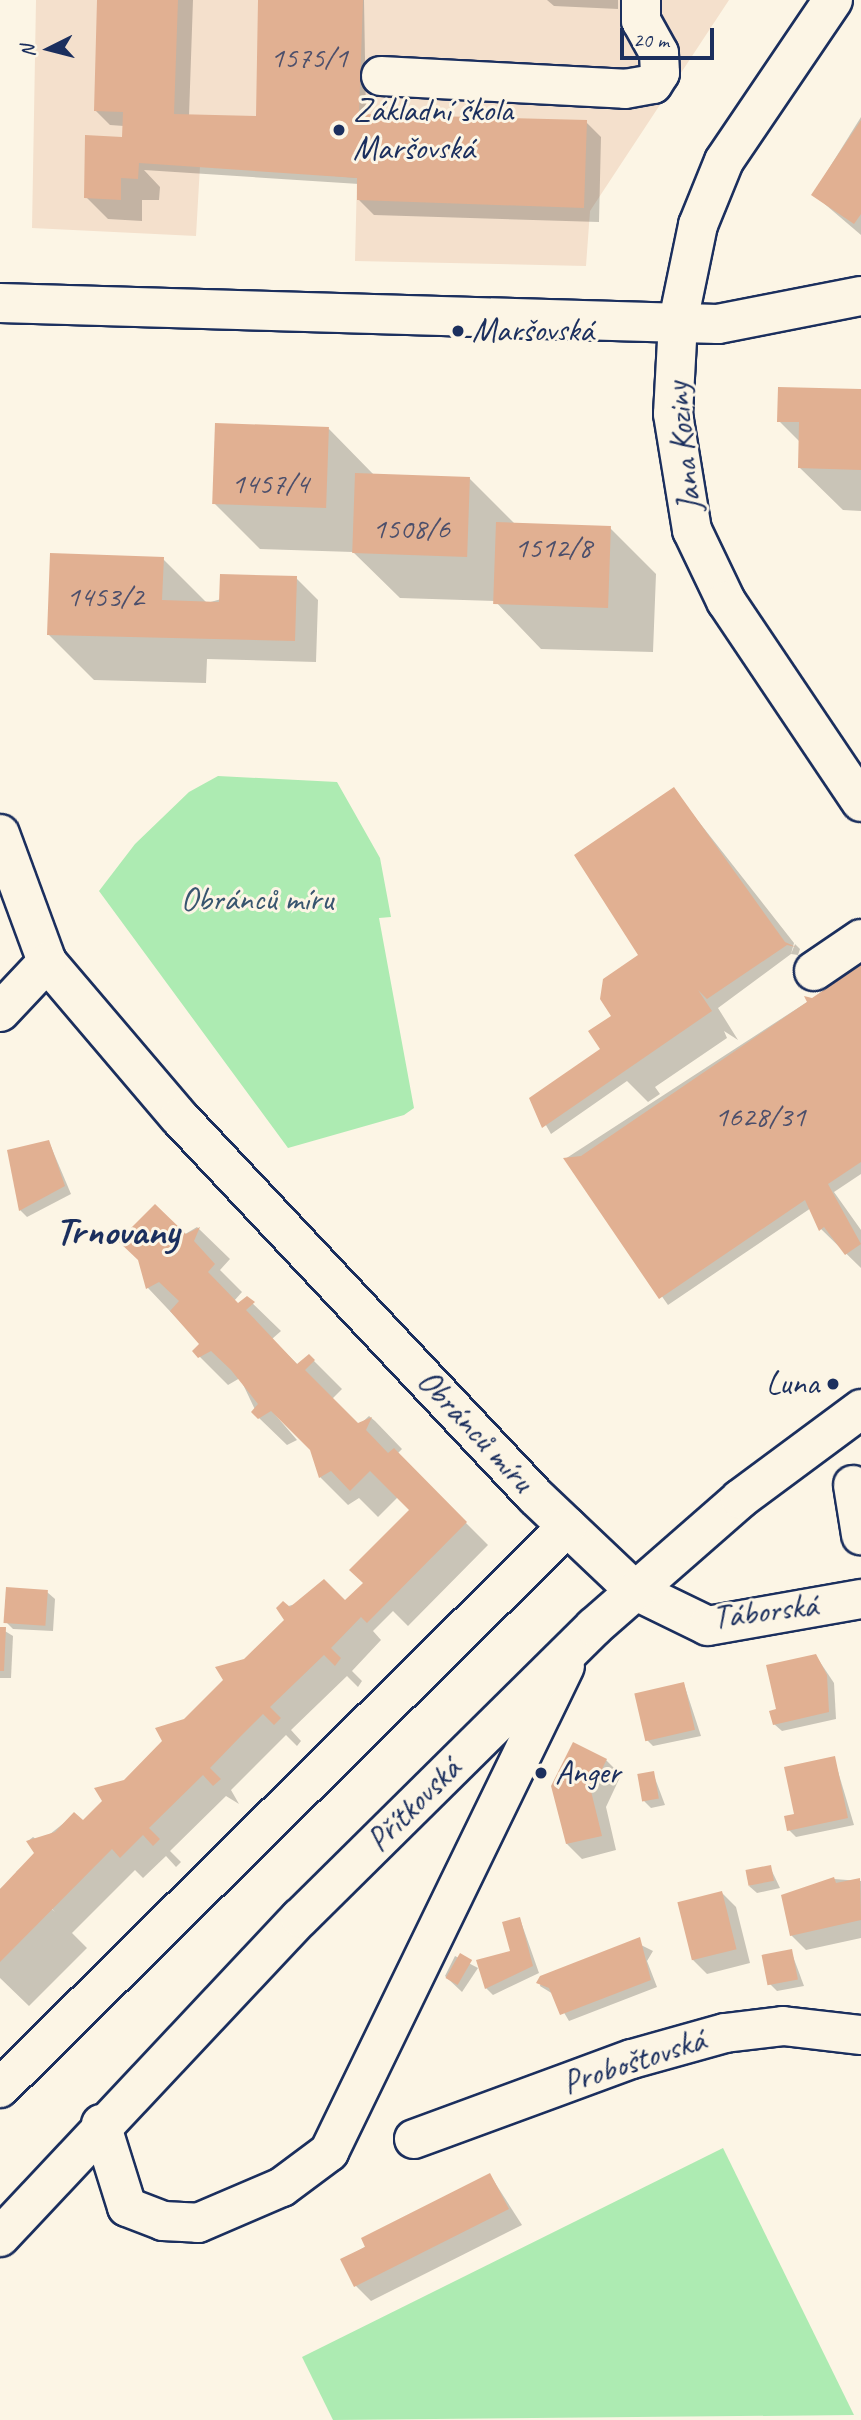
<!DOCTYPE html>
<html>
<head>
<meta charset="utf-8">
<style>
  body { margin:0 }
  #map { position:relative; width:861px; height:2420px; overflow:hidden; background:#fcf5e5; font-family:Caveat,sans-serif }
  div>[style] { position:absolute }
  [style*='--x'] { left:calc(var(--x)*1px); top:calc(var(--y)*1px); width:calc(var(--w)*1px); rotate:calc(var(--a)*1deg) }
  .built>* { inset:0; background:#f4e0cc }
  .green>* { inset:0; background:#adebb2 }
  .shadow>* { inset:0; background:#0003 }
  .building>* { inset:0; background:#e1b092; transform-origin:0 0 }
  .roads { filter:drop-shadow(2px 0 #1b2f5e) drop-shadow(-2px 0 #1b2f5e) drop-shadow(0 2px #1b2f5e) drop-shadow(0 -2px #1b2f5e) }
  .minor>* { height:38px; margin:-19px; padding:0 19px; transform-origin:19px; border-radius:19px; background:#fcf5e5 }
  .dots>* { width:19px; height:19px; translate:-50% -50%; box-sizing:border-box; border:4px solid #fcf5e5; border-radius:50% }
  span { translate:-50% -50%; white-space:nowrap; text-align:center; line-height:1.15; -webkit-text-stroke:6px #fcf5e5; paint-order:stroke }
  .number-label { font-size:30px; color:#4c4f6b }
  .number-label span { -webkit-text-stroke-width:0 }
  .poi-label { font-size:33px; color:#1b2f5e }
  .left { translate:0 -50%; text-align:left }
  .right { translate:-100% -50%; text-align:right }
  .street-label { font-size:33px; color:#1b2f5e }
  .park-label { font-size:33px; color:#38556f }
  .district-label { font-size:40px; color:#1b2f5e; font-weight:700 }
  .north { position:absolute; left:14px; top:14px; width:70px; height:70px; -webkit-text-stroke:5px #fcf5e5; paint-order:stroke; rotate:264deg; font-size:19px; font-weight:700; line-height:28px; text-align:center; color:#1b2f5e }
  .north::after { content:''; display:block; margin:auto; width:24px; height:32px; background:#1b2f5e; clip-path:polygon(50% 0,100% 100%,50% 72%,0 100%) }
  .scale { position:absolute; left:620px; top:28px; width:94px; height:32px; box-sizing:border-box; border:4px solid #1b2f5e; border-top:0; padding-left:9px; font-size:21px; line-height:24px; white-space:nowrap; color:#1b2f5e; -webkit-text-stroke:5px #fcf5e5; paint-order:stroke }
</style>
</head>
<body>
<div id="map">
  <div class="built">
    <div style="clip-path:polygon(36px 0,729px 0,590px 211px,586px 266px,355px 261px,357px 178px,255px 169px,200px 166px,196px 236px,32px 228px)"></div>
  </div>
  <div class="green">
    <div style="clip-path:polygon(218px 776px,337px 782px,380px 858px,391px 917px,379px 918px,414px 1108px,404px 1115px,288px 1148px,99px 891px,135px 844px,189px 792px)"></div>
    <div style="clip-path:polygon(723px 2148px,854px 2415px,333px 2420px,302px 2357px)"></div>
  </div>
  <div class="shadow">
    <div style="clip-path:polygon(99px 0,193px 0,189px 116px,258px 118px,260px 0,364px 0,366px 116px,586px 122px,601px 137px,599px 222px,374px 215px,359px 200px,359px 184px,144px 170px,160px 187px,159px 200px,142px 200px,142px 221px,108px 219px,86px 197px,124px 141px,124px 126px,110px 125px,95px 110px)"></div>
    <div style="clip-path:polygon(547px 0,618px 0,618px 9px,554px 6px)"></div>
    <div style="clip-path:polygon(861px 117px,861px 235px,813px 194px)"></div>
    <div style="clip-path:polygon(861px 390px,861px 511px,843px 510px,800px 468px,800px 442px,779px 421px)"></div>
    <div style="clip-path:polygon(329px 429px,375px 476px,469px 478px,516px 525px,610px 528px,656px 574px,653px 652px,541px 649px,495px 601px,400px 598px,353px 552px,260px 549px,214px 503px)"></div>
    <div style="clip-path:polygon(163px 559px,207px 603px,296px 578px,318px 600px,316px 662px,207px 659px,206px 683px,94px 680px,48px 634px)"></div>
    <div style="clip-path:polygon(673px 789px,794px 943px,791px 954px,718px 1008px,738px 1040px,724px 1031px,727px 1038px,655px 1087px,660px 1094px,648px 1102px,627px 1081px,551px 1134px,531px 1099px,600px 1051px,641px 956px)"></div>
    <div style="clip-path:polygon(795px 944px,800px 949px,798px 955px,791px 954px)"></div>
    <div style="clip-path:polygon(861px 967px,861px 1174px,834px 1192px,861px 1230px,861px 1268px,821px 1229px,811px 1208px,668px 1305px,565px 1159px)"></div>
    <div style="clip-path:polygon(49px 1142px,71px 1194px,27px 1217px,20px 1210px)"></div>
    <div style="clip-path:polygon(197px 1227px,230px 1259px,220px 1270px,242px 1292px,234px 1301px,239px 1305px,247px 1298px,281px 1331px,272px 1339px,298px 1365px,309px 1356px,342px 1389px,332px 1399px,358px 1426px,369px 1416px,375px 1421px,402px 1449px,397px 1454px,488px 1545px,408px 1626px,393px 1611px,373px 1631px,381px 1640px,352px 1671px,362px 1681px,358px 1687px,347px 1676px,291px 1730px,301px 1741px,297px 1746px,286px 1735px,231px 1790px,239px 1804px,226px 1796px,170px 1851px,181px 1862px,176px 1867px,166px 1856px,143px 1878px,135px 1870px,72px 1933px,87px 1948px,29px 2006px,0 1978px,0 1889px,15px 1877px,55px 1912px,16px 1872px,36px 1854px,28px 1841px,33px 1837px,40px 1842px,74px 1815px,83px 1823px,286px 1621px,278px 1609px,306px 1601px,345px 1603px,365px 1584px,412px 1510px,398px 1497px,378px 1517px,359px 1498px,348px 1505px,320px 1477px,317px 1455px,266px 1404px,297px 1440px,287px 1445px,259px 1418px,240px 1378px,228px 1385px,194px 1351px,201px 1344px,148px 1288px,140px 1261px)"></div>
    <div style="clip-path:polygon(47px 1592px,55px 1599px,53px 1631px,13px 1629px,6px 1622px)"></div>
    <div style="clip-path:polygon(0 1628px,13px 1636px,11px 1678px,0 1678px)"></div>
    <div style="clip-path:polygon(816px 1656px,834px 1683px,836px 1719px,782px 1731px,774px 1724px,778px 1711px)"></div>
    <div style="clip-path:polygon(684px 1684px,701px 1736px,653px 1746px,646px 1739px)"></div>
    <div style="clip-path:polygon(834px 1758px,854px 1825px,796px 1837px,789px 1830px)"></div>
    <div style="clip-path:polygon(606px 1760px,621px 1775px,606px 1807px,616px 1850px,582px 1859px,567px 1844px,553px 1787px)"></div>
    <div style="clip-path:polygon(653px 1773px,665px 1805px,651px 1808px,644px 1801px)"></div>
    <div style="clip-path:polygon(770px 1867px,780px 1888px,757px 1893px,749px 1886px)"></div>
    <div style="clip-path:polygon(834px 1879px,861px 1881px,861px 1938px,806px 1950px,791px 1935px)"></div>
    <div style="clip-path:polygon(721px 1892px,736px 1907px,750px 1963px,707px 1974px,692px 1959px)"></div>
    <div style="clip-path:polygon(520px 1919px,539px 1973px,493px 1995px,486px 1988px,512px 1952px)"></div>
    <div style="clip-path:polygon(633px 1941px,653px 1951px,647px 1961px,657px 1987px,569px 2021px,553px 1994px,540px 1986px,542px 1977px)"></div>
    <div style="clip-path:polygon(791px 1951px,804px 1986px,777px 1991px,770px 1984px)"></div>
    <div style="clip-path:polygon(455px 1956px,478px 1968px,462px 1992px,445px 1976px)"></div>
    <div style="clip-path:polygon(490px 2175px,522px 2225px,371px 2301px,356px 2286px,342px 2260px)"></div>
  </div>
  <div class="building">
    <div style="clip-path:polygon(97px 0,178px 0,174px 114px,256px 116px,258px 0,363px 0,359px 114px,587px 120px,584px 208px,357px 200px,357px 178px,139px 163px,138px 179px,121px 178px,121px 200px,84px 198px,85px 135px,122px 137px,123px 112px,94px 111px)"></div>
    <div style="clip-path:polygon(861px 120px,861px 214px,854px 224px,811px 195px)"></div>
    <div style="clip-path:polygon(778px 387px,861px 389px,861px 470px,798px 468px,799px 422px,777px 422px)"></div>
    <div style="left:215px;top:423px;width:114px;height:81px;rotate:2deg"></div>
    <div style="left:355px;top:473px;width:115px;height:80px;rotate:2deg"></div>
    <div style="left:496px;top:522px;width:115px;height:82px;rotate:2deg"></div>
    <div style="clip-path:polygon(50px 553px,164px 557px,162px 600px,219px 602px,220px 574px,297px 576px,295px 641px,47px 635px)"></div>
    <div style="clip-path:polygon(674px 787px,785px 942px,796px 947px,787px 945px,707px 999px,698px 990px,712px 1011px,542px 1128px,529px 1098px,600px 1049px,588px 1031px,611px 1016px,600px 999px,603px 979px,638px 955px,574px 855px)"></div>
    <div style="clip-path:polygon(861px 965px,861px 1162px,828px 1184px,861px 1244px,845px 1255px,824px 1227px,819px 1231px,805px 1200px,659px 1299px,563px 1158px,581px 1156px,807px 1002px,804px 996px,812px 998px)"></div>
    <div style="clip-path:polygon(49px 1140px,65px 1186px,19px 1211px,7px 1150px)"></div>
    <div style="clip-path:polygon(155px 1204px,186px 1234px,200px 1227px,194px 1241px,215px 1264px,208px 1272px,238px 1303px,247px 1296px,255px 1302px,246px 1310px,297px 1364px,309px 1354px,315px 1360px,305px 1370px,358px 1423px,372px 1417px,366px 1430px,388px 1453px,394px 1448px,467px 1522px,367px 1623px,361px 1617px,331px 1648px,341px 1658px,335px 1666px,324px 1655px,270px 1707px,281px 1718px,274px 1725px,263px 1714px,240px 1737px,210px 1768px,221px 1779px,213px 1786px,203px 1775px,149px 1828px,160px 1839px,153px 1846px,143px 1835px,120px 1858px,112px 1849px,0 1962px,0 1889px,34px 1853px,26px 1841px,55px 1832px,74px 1812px,83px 1820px,102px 1801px,94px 1788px,124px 1780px,162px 1741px,155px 1728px,184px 1719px,223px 1680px,215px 1667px,244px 1659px,284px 1620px,276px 1608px,283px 1601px,290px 1607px,324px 1579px,345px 1600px,363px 1583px,349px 1570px,409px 1510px,370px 1471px,350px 1491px,331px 1471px,319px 1478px,310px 1450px,271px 1411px,258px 1419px,251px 1412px,258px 1404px,231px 1370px,211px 1351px,198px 1358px,192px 1351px,199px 1344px,170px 1311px,179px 1301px,159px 1282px,146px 1289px,138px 1260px,118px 1241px)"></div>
    <div style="left:6px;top:1587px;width:42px;height:36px;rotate:4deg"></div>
    <div style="clip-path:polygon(0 1627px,6px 1627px,4px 1671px,0 1671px)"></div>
    <div style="clip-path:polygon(816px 1654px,827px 1675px,829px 1712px,773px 1725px,769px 1711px,776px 1709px,766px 1665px)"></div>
    <div style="left:684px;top:1682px;width:49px;height:51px;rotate:77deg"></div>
    <div style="clip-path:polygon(573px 1742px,607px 1759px,591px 1791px,602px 1836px,566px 1844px,551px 1786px)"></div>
    <div style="clip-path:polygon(835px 1756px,848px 1818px,787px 1831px,784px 1816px,794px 1814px,784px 1767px)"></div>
    <div style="left:654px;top:1771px;width:28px;height:17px;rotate:80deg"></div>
    <div style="left:771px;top:1865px;width:16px;height:26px;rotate:79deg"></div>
    <div style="clip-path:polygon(834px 1877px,836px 1883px,860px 1878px,861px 1920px,790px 1936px,781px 1895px)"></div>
    <div style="left:722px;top:1891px;width:60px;height:46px;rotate:76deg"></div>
    <div style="clip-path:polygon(520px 1917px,533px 1966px,485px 1989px,476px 1960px,510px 1951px,502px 1922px)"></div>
    <div style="clip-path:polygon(640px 1937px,651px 1980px,560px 2015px,549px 1988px,536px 1983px,540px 1976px)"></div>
    <div style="left:792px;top:1949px;width:31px;height:31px;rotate:79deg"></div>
    <div style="left:460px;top:1953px;width:14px;height:29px;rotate:30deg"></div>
    <div style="clip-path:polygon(490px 2173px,509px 2209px,354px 2287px,340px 2259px,365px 2247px,361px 2238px)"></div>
  </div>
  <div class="roads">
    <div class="minor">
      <div style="--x:833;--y:0;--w:194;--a:124.1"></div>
      <div style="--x:724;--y:161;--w:69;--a:112.1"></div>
      <div style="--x:698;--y:225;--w:99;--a:101.7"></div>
      <div style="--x:678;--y:322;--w:92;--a:93.1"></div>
      <div style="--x:673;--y:414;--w:118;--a:80.7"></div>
      <div style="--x:692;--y:530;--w:79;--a:64.4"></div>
      <div style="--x:726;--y:601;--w:242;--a:56.1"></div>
      <div style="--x:381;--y:76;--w:244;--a:3"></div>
      <div style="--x:625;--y:89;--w:28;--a:-10"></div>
      <div style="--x:653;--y:84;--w:13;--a:-58"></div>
      <div style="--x:660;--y:73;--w:20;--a:-93"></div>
      <div style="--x:659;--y:53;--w:37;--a:-119"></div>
      <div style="--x:641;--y:21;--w:21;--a:-90"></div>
      <div style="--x:0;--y:303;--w:718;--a:1.68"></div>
      <div style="--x:718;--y:324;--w:146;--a:-11.1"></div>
      <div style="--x:0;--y:834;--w:136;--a:69.8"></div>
      <div style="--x:47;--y:962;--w:204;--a:49.6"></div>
      <div style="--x:179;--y:1117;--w:520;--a:46.79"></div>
      <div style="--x:535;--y:1496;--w:137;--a:43.5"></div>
      <div style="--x:634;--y:1590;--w:82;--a:25.9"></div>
      <div style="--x:708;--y:1626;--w:155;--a:-10"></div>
      <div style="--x:814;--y:971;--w:57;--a:-34.2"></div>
      <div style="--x:0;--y:1012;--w:69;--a:-46.8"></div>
      <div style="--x:853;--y:1485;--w:51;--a:80.9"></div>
      <div style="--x:0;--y:2088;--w:798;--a:-44.7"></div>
      <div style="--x:101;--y:2124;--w:87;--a:72.6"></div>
      <div style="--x:127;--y:2207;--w:39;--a:21"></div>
      <div style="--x:163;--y:2221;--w:35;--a:3"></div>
      <div style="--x:198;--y:2223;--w:91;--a:-23.2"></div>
      <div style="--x:282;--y:2187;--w:59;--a:-36.7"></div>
      <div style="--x:329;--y:2152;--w:540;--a:-64.1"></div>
      <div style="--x:414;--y:2139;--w:232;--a:-20.2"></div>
      <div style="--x:632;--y:2059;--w:97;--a:-15.6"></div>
      <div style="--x:725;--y:2033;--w:58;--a:-6.9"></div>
      <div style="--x:783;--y:2026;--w:79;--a:6.6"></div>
      <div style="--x:0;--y:2237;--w:438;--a:-46.8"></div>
      <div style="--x:300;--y:1918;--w:414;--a:-44.7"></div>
      <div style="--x:594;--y:1627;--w:194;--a:-41.2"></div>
      <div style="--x:740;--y:1499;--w:151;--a:-36.6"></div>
    </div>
  </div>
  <div class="dots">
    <div style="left:339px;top:130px;background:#1b2f5e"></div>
    <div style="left:458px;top:331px;background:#1b2f5e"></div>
    <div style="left:833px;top:1384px;background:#1b2f5e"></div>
    <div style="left:541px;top:1773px;background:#1b2f5e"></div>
  </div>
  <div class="number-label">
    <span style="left:309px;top:57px">1575/1</span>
    <span style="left:270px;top:483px">1457/4</span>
    <span style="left:411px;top:528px">1508/6</span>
    <span style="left:553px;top:547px">1512/8</span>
    <span style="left:105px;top:596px">1453/2</span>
    <span style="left:760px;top:1116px">1628/31</span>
  </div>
  <div class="poi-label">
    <span class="left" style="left:353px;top:130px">Základní škola<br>Maršovská</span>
    <span class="left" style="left:472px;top:331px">Maršovská</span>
    <span class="right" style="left:819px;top:1384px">Luna</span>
    <span class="left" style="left:555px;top:1773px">Anger</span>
  </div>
  <div class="street-label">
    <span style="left:684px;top:447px;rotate:-96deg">Jana Koziny</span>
    <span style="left:475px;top:1431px;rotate:47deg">Obránců míru</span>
    <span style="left:765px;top:1612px;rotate:-7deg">Táborská</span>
    <span style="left:414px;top:1805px;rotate:-45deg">Přítkovská</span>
    <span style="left:634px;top:2062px;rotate:-18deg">Proboštovská</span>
  </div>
  <div class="park-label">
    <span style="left:257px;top:900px">Obránců míru</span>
  </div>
  <div class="district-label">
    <span style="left:117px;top:1231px">Trnovany</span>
  </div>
  <div class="north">N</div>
  <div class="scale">20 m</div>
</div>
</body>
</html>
